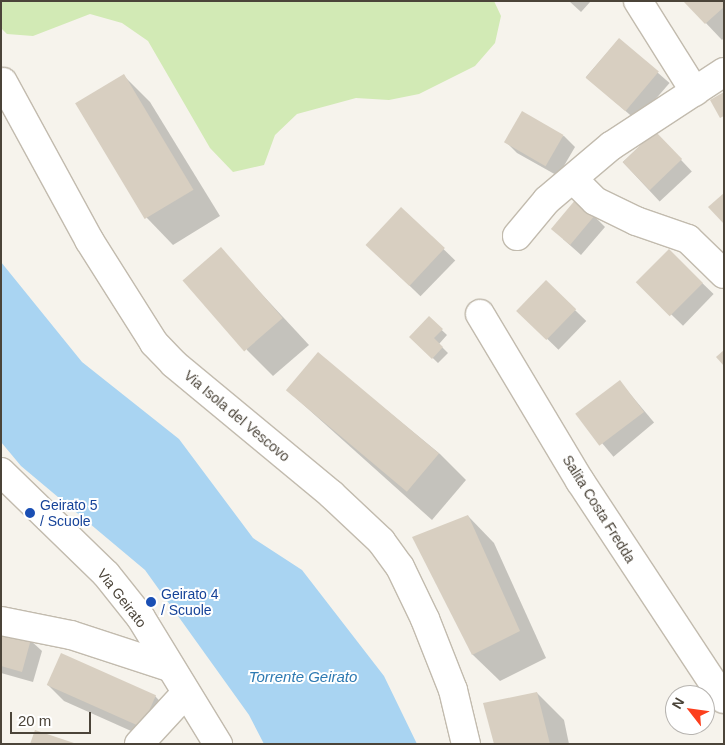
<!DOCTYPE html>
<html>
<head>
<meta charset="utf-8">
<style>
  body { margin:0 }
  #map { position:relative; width:725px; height:745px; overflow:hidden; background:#f6f3ec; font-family:Arial,sans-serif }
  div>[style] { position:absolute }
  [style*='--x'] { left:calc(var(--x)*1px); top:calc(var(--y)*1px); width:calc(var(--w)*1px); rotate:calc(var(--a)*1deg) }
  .green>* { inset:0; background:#d2eab5 }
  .water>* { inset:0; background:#a9d4f2 }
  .shadow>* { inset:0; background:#0003; transform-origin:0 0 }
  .building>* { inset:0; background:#d8cfc1; transform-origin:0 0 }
  .roads { filter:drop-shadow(1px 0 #c2bbae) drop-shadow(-1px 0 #c2bbae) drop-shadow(0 1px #c2bbae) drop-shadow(0 -1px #c2bbae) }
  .street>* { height:28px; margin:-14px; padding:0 14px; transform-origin:14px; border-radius:14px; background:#fff }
  .dots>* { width:14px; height:14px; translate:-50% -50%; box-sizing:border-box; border:2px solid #fff; border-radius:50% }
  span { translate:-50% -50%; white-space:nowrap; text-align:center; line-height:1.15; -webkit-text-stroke:4px #fff; paint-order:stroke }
  .street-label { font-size:14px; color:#4b4439 }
  .transit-label { font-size:14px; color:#164399 }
  .left { translate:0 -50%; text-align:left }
  .water-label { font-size:15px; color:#2e7ab2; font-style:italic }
  .frame { position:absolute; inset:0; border:2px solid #4b4439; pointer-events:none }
  .north { position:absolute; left:665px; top:685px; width:50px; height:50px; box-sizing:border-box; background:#fff; border:1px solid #b7b4b0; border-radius:50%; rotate:300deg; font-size:14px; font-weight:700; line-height:20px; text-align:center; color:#4b4439 }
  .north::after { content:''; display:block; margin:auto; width:18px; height:22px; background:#fc3f1d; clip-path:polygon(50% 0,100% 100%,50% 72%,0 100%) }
  .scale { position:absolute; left:10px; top:712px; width:81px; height:22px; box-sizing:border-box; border:2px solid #4b4439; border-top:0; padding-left:6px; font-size:15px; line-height:18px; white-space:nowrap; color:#4b4439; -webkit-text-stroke:4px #fff; paint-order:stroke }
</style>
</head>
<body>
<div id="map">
  <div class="green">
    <div style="clip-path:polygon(1px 1px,494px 1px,501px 16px,495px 43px,475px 66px,419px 94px,389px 100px,356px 98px,297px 114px,275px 135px,264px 165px,233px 172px,210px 148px,148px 41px,122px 23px,90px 14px,33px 36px,7px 34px,1px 28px)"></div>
  </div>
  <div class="water">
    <div style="clip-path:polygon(1px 262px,82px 362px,179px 439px,253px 538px,302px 570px,384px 676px,417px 744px,264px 744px,249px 715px,145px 570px,21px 466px,1px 442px)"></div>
  </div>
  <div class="shadow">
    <div style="clip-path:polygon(569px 1px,591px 1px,581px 12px)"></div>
    <div style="clip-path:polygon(685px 1px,724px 1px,724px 38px,722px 40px)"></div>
    <div style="left:619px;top:39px;width:67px;height:50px;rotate:41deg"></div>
    <div style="clip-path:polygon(124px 76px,150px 102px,220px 216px,173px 245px,147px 218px)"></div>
    <div style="left:655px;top:132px;width:54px;height:44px;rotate:47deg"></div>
    <div style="clip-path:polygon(564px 136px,575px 147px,558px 176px,517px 153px,506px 142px)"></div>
    <div style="left:402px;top:209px;width:74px;height:50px;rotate:44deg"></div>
    <div style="clip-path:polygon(594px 216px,605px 227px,581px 255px,563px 239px)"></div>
    <div style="clip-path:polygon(220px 249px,309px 345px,273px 376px,247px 350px)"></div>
    <div style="left:669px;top:251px;width:62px;height:44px;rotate:44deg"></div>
    <div style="left:546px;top:282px;width:56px;height:40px;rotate:44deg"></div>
    <div style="clip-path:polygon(429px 318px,447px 335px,439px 344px,448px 353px,438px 363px,411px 337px)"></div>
    <div style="clip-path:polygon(318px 354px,440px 454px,466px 480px,432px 520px,287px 390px)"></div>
    <div style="left:620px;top:382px;width:53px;height:53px;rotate:50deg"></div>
    <div style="clip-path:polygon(468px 516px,494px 543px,546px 658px,500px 681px,473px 655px,414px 538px)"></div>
    <div style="clip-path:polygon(1px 632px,30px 640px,42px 651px,33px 682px,1px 673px)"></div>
    <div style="clip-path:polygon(48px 685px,155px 696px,171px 713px,158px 743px,64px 701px)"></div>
    <div style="clip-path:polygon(537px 693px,564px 720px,569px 744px,496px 744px)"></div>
  </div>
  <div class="building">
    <div style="clip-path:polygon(683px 1px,724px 1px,724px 7px,705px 24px)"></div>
    <div style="left:619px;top:38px;width:52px;height:52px;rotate:40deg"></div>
    <div style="left:124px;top:74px;width:135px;height:57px;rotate:59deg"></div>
    <div style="clip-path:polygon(724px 92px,724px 116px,720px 118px,710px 100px)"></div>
    <div style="left:522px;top:111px;width:48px;height:36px;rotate:30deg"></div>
    <div style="left:655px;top:131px;width:39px;height:45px;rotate:46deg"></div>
    <div style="clip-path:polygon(724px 193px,724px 224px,708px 207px)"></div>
    <div style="left:576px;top:199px;width:25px;height:39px;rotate:40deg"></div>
    <div style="left:401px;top:207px;width:60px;height:52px;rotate:43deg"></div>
    <div style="left:221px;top:247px;width:94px;height:51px;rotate:49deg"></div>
    <div style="left:669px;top:249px;width:48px;height:47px;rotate:45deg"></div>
    <div style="left:546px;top:280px;width:42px;height:43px;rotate:44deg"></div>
    <div style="clip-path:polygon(429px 316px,443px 329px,434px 338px,443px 347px,432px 359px,409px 337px)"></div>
    <div style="clip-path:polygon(724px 350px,724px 366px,716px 357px)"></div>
    <div style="left:318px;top:352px;width:158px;height:50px;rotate:40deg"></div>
    <div style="left:620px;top:380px;width:40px;height:56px;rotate:53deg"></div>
    <div style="clip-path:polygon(468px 515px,520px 631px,472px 655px,412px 537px)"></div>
    <div style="clip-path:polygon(1px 631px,31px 639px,22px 672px,1px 666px)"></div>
    <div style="left:61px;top:653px;width:104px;height:35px;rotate:24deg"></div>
    <div style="clip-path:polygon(537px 692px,550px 744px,494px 744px,483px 703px)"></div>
    <div style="clip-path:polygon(35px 730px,74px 743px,74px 744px,30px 744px)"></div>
  </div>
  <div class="roads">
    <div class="street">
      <div style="--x:638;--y:1;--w:107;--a:57.9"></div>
      <div style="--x:3;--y:82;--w:180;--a:61.4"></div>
      <div style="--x:89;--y:240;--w:122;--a:57.7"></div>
      <div style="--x:154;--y:343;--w:29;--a:46"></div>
      <div style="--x:174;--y:364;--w:204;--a:39.6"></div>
      <div style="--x:331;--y:494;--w:69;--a:43.2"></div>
      <div style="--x:381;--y:541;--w:32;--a:54"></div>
      <div style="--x:400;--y:567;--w:58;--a:64.3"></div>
      <div style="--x:425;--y:619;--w:76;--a:68.5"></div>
      <div style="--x:453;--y:690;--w:56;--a:76.5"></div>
      <div style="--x:573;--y:179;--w:31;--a:45"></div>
      <div style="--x:595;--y:201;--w:46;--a:26"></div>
      <div style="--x:636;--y:221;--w:55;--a:19.1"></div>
      <div style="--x:688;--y:239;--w:50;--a:44.2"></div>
      <div style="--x:517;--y:236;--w:47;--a:-50.2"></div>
      <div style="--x:547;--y:200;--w:84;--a:-40.2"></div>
      <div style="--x:611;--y:146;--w:135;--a:-33.2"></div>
      <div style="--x:480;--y:314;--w:195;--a:59.1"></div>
      <div style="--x:580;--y:481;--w:261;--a:56.6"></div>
      <div style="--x:1;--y:472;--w:146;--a:44.2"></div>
      <div style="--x:106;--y:574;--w:56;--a:51.5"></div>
      <div style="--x:141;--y:618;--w:148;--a:58.6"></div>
      <div style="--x:1;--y:621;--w:71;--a:11.3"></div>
      <div style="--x:71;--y:635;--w:103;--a:18.1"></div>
      <div style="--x:139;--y:744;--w:68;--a:-47.4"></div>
    </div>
  </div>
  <div class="dots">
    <div style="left:30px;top:513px;background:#1a4fb4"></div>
    <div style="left:151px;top:602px;background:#1a4fb4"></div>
  </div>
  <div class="street-label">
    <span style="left:237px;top:416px;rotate:40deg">Via Isola del Vescovo</span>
    <span style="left:599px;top:509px;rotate:58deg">Salita Costa Fredda</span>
    <span style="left:122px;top:598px;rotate:52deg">Via Geirato</span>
  </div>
  <div class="transit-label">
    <span class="left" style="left:40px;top:513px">Geirato 5<br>/ Scuole</span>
    <span class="left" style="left:161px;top:602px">Geirato 4<br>/ Scuole</span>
  </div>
  <div class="water-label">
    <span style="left:303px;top:677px">Torrente Geirato</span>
  </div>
  <div class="frame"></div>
  <div class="north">N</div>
  <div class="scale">20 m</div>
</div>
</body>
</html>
